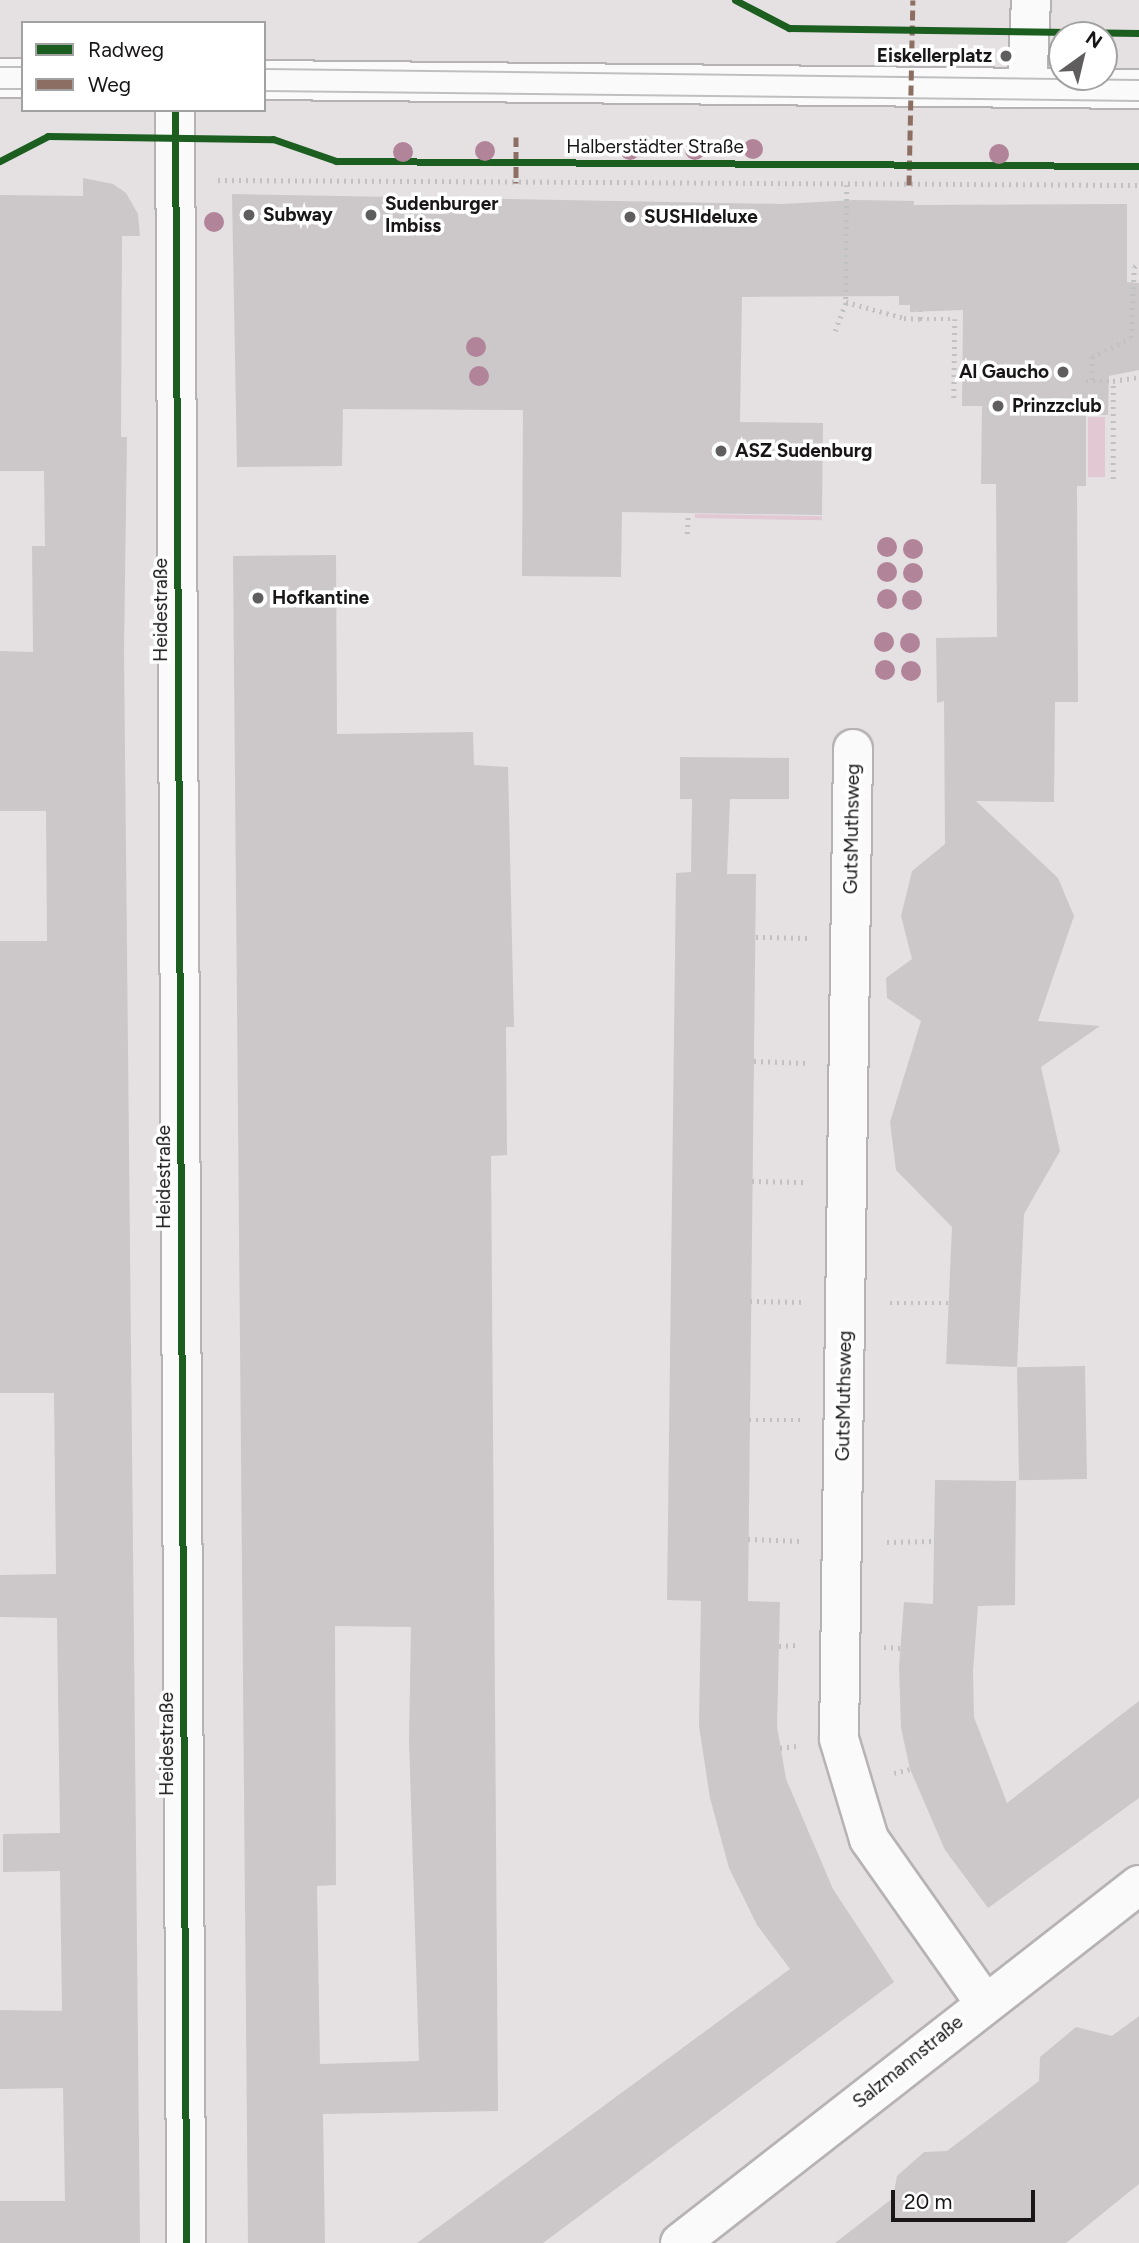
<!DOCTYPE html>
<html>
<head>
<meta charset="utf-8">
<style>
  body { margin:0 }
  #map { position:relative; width:1139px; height:2243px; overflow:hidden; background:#e5e0e2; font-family:Figtree,sans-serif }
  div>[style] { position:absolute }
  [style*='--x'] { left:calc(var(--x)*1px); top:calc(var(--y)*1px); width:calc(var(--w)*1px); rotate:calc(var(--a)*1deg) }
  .green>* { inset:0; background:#e2c8d3; transform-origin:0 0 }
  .building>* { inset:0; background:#ccc8c9; transform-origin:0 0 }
  .path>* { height:4.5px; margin-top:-2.25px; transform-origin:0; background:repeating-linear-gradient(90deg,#c2c1c2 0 2px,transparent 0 7px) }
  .roads { filter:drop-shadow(2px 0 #b7b3b4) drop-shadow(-2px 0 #b7b3b4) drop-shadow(0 2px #b7b3b4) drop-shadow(0 -2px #b7b3b4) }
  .minor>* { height:38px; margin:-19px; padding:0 19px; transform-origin:19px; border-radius:19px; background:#fbfafb }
  .tram>* { height:2px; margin:-1px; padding:0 1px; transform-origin:1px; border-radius:1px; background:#c0bfbf }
  .quiet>* { height:5px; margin-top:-2.5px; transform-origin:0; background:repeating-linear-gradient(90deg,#8d6e63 0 10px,transparent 0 15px) }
  .cycleway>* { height:7px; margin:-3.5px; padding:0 3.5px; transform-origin:3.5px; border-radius:3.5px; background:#1b5e20 }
  .trees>* { width:20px; height:20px; margin:-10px; border-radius:50%; background:#b18499 }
  .dots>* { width:19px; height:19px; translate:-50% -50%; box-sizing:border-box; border:4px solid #fff; border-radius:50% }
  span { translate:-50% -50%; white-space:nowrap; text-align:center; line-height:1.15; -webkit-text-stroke:7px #fff; paint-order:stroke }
  .poi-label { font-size:19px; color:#181617; font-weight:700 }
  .right { translate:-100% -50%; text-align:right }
  .left { translate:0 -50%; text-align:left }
  .street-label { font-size:19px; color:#181617 }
  .legend { position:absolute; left:21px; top:21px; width:245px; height:91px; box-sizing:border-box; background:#fff; border:2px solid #a3a2a2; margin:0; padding:9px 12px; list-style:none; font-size:21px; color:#181617 }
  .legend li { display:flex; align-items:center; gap:14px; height:35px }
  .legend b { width:35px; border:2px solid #a3a2a2 }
  .north { position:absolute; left:1048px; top:21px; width:70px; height:70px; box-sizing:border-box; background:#fff; border:2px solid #a3a2a2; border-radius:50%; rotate:34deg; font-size:19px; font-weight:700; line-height:28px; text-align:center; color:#181617 }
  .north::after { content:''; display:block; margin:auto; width:24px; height:32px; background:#605d5e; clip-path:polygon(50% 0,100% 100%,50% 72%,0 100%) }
  .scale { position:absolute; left:891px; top:2190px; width:144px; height:32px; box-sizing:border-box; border:4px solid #181617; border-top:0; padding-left:9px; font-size:21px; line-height:24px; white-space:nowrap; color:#181617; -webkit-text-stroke:5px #fff; paint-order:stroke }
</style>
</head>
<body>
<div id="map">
  <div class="green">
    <div style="left:1088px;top:417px;width:17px;height:60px"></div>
    <div style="left:695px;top:514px;width:127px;height:4px;rotate:1deg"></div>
  </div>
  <div class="building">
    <div style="clip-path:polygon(83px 178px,113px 184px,126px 193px,138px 214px,140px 236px,122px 236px,121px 437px,127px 437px,124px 651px,140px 2243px,0 2243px,0 2201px,65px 2201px,63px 2088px,0 2089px,0 2010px,62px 2011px,60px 1871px,3px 1872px,3px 1834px,60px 1833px,57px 1618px,0 1617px,0 1575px,56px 1574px,54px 1393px,0 1393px,0 941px,47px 941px,46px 811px,0 811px,0 651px,33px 652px,32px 546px,45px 546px,44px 471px,0 471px,0 195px,83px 196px)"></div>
    <div style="clip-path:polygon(232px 194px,783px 204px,854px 200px,914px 201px,914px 205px,1127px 204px,1127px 282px,1139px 283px,1139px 370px,1109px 376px,1108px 415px,1086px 415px,1086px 486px,1077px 486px,1078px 702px,1055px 702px,1054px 802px,976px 801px,1058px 878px,1074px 916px,1038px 1021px,1100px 1026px,1041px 1067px,1060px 1151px,1024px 1214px,1017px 1367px,946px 1364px,952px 1227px,896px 1170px,890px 1122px,921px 1021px,887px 998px,886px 978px,912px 959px,901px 916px,912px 871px,945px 844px,944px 701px,937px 703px,936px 638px,997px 637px,996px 484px,981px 484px,982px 406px,962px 406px,963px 310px,910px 312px,910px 305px,899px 305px,899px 296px,742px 297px,740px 422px,823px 423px,822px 515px,622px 512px,621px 577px,522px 576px,523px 410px,343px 409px,342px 466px,237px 467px)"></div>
    <div style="clip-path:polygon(evenodd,336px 555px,337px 734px,473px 732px,474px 765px,508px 767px,514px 1027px,506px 1027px,507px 1155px,491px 1156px,498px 2111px,323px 2114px,325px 2243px,248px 2243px,233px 556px,336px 555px,335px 1626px,411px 1627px,409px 1739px,419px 2061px,320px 2064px,317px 1886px,336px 1885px,335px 1626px)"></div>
    <div style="clip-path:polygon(680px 757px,789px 758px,789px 799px,730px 799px,727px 874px,756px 874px,748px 1601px,780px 1602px,777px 1726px,786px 1779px,833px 1889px,894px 1982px,543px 2243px,417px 2243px,790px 1969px,757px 1925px,729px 1868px,710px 1798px,699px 1726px,701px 1601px,667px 1600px,676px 873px,691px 872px,692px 799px,680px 799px)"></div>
    <div style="left:1085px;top:1366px;width:113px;height:68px;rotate:89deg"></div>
    <div style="clip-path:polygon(935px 1480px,1016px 1481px,1015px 1605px,978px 1606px,973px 1671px,974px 1717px,1007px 1803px,1139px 1701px,1139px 1798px,988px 1908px,945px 1850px,910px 1769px,901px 1728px,899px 1666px,904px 1602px,933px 1604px)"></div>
    <div style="clip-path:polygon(1139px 2016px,1139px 2184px,1066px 2243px,835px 2243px,893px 2198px,897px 2176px,924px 2152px,947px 2151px,1039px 2081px,1040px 2057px,1076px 2027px,1112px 2036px)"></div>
  </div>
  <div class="path">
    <div style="--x:218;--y:180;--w:921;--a:0.31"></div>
    <div style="--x:847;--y:185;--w:117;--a:90.5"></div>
    <div style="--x:846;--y:302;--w:60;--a:15.4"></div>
    <div style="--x:904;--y:318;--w:16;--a:4"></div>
    <div style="--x:920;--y:319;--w:8;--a:-90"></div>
    <div style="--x:920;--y:319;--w:35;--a:0"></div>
    <div style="--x:955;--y:319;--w:81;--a:90.7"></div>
    <div style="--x:835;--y:331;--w:31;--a:-69"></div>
    <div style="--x:1092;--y:380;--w:23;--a:-90"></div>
    <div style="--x:1092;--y:357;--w:43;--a:-26"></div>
    <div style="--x:1131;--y:338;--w:71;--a:-87.6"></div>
    <div style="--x:1134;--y:267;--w:6;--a:-39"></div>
    <div style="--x:1086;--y:381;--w:27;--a:0"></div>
    <div style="--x:1113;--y:479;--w:98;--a:-90"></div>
    <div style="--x:1113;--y:381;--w:26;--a:-9"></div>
    <div style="--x:687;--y:534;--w:20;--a:-87"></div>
    <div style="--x:756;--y:937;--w:51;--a:1.1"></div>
    <div style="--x:754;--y:1061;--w:52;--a:2.2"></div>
    <div style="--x:752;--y:1181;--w:52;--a:1.1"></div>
    <div style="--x:750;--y:1301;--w:52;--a:1.1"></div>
    <div style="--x:890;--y:1303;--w:59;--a:0"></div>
    <div style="--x:749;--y:1420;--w:51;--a:0"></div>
    <div style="--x:748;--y:1539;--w:52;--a:2.2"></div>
    <div style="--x:887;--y:1542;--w:48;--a:-1.2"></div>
    <div style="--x:779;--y:1646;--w:16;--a:-4"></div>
    <div style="--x:884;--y:1647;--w:17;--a:3"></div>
    <div style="--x:780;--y:1748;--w:16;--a:-7"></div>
    <div style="--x:894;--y:1773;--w:16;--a:-14"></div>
  </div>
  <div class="roads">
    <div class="minor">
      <div style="--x:0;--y:78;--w:23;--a:0"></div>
      <div style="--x:264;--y:80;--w:875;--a:0.59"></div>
      <div style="--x:1027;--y:88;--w:88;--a:-87.4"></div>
      <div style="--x:175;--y:110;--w:2133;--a:89.7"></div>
      <div style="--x:853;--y:749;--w:990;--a:90.81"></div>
      <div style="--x:839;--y:1739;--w:104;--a:73.3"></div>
      <div style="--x:869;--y:1839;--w:199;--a:54.8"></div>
      <div style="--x:680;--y:2243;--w:582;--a:-37.95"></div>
    </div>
  </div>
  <div class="tram">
    <div style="--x:0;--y:67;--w:23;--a:0"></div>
    <div style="--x:264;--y:69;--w:875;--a:0.72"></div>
    <div style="--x:0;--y:89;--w:23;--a:0"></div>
    <div style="--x:264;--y:91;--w:875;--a:0.65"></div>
  </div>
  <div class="quiet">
    <div style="--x:516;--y:137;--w:46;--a:90"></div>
    <div style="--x:909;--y:185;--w:185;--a:-88.8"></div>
  </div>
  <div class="cycleway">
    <div style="--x:735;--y:0;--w:61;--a:27.4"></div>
    <div style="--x:789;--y:28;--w:350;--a:0.8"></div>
    <div style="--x:175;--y:110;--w:2133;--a:89.7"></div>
    <div style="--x:0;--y:161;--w:54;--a:-27.5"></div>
    <div style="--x:48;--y:136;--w:225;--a:0.8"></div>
    <div style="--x:273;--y:139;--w:67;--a:19.2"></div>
    <div style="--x:336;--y:161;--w:803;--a:0.36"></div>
  </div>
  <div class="trees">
    <div style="left:753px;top:149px"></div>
    <div style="left:630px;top:150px"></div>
    <div style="left:695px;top:150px"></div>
    <div style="left:485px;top:151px"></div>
    <div style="left:403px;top:152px"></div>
    <div style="left:999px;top:154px"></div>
    <div style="left:214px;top:222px"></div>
    <div style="left:476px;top:347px"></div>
    <div style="left:479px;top:376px"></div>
    <div style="left:887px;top:547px"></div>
    <div style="left:913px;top:549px"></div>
    <div style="left:887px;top:572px"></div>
    <div style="left:913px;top:573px"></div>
    <div style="left:887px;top:599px"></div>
    <div style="left:912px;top:600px"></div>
    <div style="left:884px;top:642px"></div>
    <div style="left:910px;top:643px"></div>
    <div style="left:885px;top:670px"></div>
    <div style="left:911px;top:671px"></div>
  </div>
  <div class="dots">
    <div style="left:1006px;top:56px;background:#605d5e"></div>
    <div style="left:249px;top:215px;background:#605d5e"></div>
    <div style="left:371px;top:215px;background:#605d5e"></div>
    <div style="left:630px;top:217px;background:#605d5e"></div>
    <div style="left:1063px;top:372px;background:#605d5e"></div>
    <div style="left:998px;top:406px;background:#605d5e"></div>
    <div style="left:721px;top:451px;background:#605d5e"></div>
    <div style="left:258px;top:598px;background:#605d5e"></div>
  </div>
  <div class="poi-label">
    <span class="right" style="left:992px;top:56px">Eiskellerplatz</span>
    <span class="left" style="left:385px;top:215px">Sudenburger<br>Imbiss</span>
    <span class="left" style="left:263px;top:215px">Subway</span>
    <span class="left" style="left:644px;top:217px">SUSHIdeluxe</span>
    <span class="right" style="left:1049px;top:372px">Al Gaucho</span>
    <span class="left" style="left:1012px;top:406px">Prinzzclub</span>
    <span class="left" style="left:735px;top:451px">ASZ Sudenburg</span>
    <span class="left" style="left:272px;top:598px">Hofkantine</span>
  </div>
  <div class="street-label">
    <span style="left:655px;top:147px">Halberstädter Straße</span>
    <span style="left:161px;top:610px;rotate:-90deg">Heidestraße</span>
    <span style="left:852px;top:829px;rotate:-89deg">GutsMuthsweg</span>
    <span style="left:164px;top:1177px;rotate:-90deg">Heidestraße</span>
    <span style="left:844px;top:1396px;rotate:-89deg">GutsMuthsweg</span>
    <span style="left:167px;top:1744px;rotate:-90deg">Heidestraße</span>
    <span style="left:908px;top:2062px;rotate:-39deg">Salzmannstraße</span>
  </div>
  <ul class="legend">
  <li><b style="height:9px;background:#1b5e20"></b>Radweg</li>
  <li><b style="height:9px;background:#8d6e63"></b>Weg</li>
  </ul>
  <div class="north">N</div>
  <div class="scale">20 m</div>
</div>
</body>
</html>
